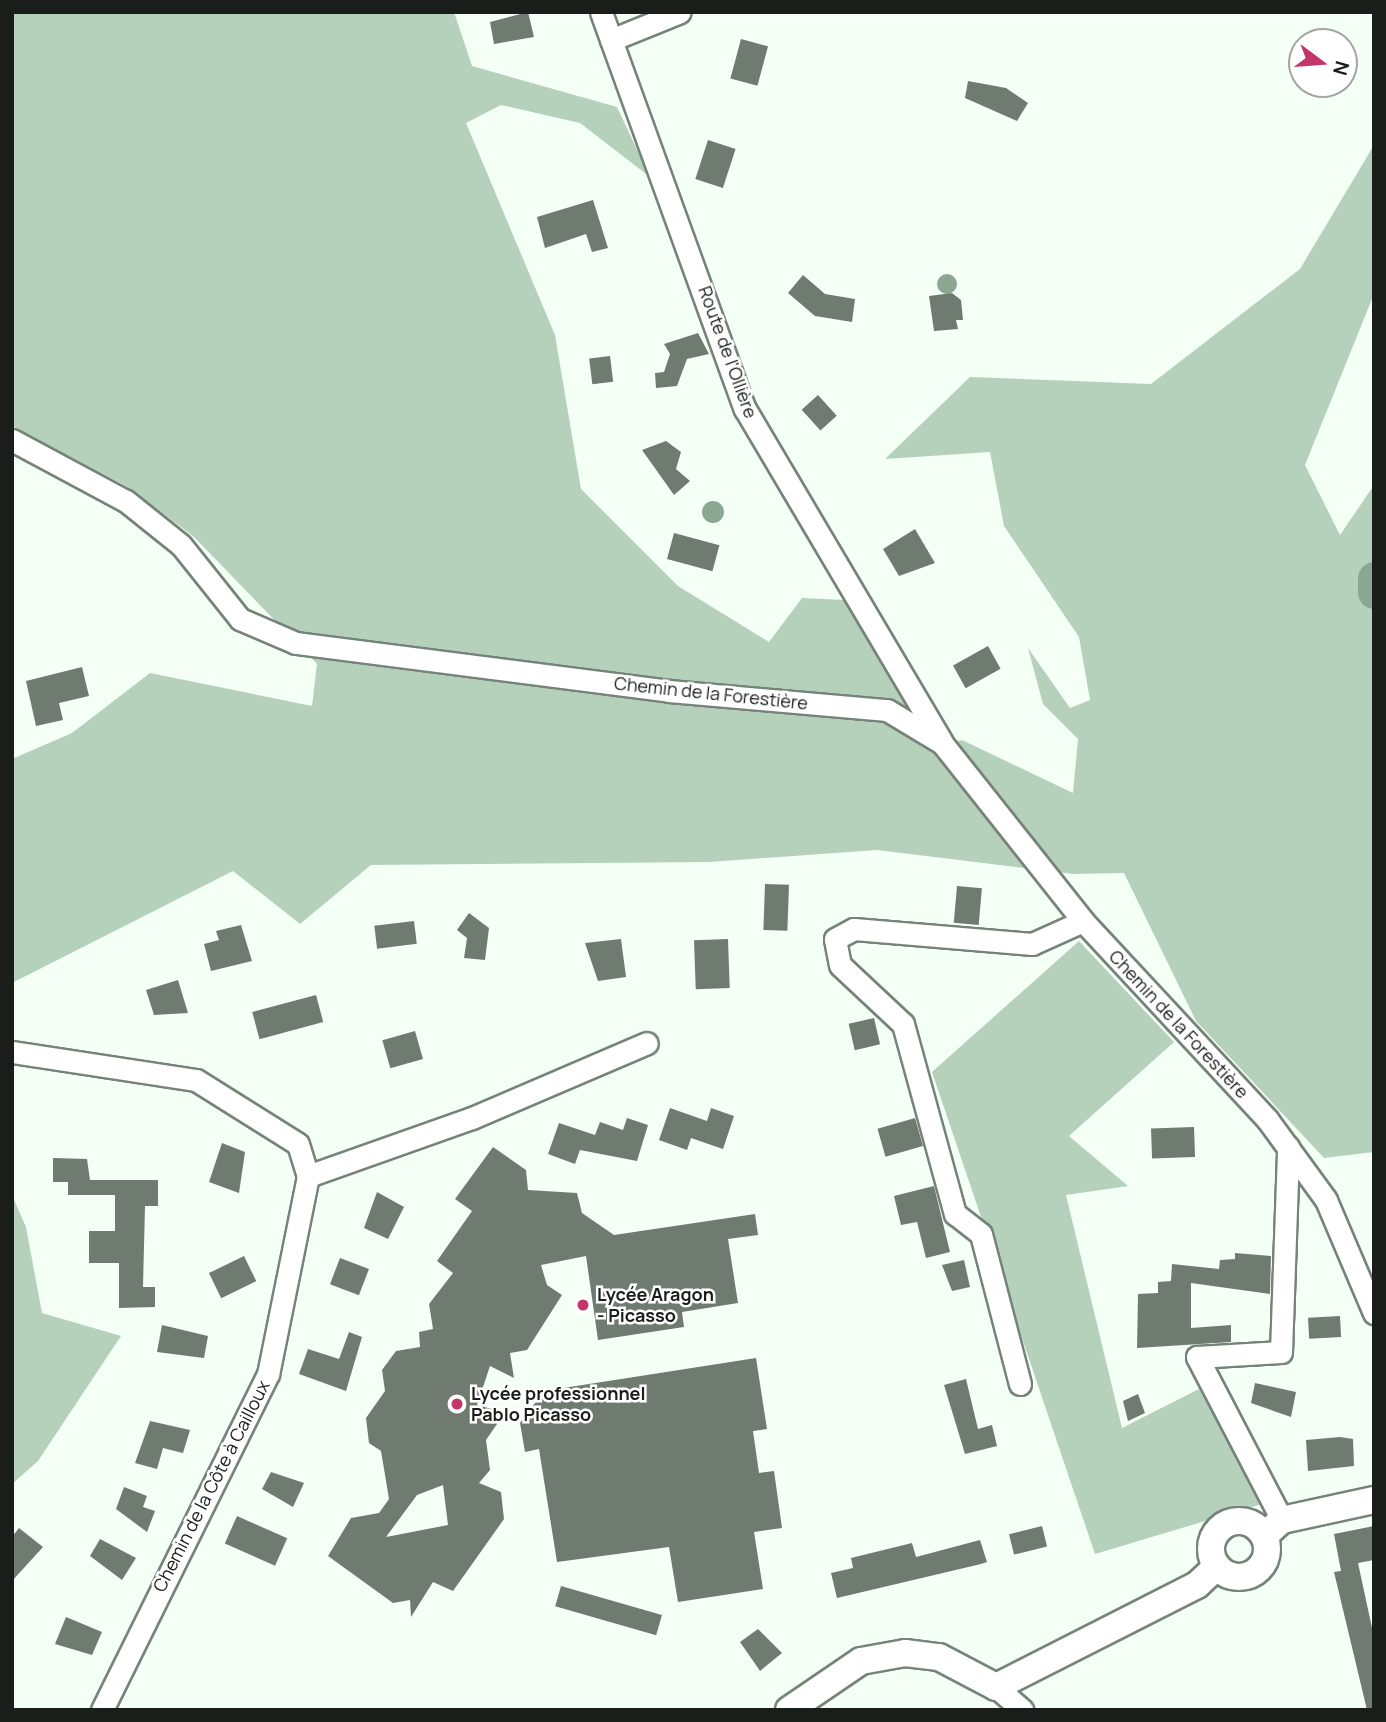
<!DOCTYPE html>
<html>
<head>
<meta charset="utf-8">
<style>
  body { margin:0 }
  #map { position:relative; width:1386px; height:1722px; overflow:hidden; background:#f4fff6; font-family:Manrope,sans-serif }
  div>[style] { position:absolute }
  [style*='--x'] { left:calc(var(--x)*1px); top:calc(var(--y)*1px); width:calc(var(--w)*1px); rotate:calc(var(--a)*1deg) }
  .green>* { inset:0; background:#b5d1bb }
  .water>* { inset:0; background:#8ba691 }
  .round { border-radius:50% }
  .river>* { height:33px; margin:-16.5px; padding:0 16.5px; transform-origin:16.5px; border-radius:16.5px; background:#8ba691 }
  .building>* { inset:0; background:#6f7b71; transform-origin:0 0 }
  .roads { filter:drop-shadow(2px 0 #768379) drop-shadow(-2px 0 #768379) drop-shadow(0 2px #768379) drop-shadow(0 -2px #768379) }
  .minor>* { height:21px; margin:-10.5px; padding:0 10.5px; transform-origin:10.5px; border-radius:10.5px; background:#fff }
  .tertiary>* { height:26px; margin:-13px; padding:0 13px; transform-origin:13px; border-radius:13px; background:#fff }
  .tertiary>.ring { margin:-13px; padding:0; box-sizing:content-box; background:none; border:26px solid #fff; border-radius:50% }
  .dots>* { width:19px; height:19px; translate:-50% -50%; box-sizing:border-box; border:4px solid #fff; border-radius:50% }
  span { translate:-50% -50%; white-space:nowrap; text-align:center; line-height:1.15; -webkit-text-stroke:5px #fff; paint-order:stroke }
  .street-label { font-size:18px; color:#191e1a }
  .poi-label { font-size:18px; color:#191e1a; font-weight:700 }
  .left { translate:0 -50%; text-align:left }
  .frame { position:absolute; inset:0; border:14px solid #191e1a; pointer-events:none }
  .north { position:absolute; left:1288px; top:28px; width:70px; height:70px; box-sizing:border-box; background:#fff; border:2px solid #a3a5a3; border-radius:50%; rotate:106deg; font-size:19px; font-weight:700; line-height:28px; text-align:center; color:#191e1a }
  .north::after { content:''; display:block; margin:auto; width:24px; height:32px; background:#c2366c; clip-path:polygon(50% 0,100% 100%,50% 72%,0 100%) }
</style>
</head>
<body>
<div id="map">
  <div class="green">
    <div style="clip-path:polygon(12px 12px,454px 12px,472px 66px,617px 107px,650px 177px,580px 123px,501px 105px,466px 123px,555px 335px,581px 489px,678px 586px,769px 642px,802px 598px,845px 600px,931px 748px,962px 740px,1073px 793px,1078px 739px,1043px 704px,1028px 648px,1070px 708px,1090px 700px,1079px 637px,1004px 526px,990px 452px,885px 459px,970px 377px,1151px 384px,1300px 269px,1374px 145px,1374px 294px,1305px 465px,1340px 535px,1374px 485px,1374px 1152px,1324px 1158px,1196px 1021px,1124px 873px,1073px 874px,877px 850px,709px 862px,371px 865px,300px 924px,233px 871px,12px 983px,12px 759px,72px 733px,150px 673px,312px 706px,317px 664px,193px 536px,126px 486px,12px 426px)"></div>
    <div style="clip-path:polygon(1079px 941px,1174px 1042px,1069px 1136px,1128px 1186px,1066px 1195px,1122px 1428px,1199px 1389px,1262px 1504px,1095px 1554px,932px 1072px)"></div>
    <div style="clip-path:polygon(12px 1195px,26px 1227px,42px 1313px,121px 1336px,38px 1461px,12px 1484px)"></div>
  </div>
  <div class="water">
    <div class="round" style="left:937px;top:274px;width:20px;height:20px"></div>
    <div class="round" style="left:702px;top:501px;width:22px;height:22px"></div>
  </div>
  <div class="river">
    <div style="--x:1374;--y:578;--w:14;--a:90"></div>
  </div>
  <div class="building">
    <div style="clip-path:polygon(528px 12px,534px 37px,494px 44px,490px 22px)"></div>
    <div style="left:741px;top:39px;width:28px;height:41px;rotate:15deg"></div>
    <div style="clip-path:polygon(968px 81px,1006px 88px,1028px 103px,1017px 121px,965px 98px)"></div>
    <div style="left:708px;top:140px;width:29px;height:41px;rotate:18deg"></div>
    <div style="clip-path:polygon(593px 200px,608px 248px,592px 252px,586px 234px,545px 248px,537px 217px)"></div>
    <div style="clip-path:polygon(803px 275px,825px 294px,855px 299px,852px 322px,815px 316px,788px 293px)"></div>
    <div style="clip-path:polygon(952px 293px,961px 300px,963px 320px,956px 320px,958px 329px,934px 331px,929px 296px)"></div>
    <div style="clip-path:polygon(698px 333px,709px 354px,687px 359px,677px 386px,656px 388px,655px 373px,664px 372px,670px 354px,664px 344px)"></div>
    <div style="left:610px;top:356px;width:26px;height:21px;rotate:83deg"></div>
    <div style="left:818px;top:395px;width:28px;height:22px;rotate:48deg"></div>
    <div style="clip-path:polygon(666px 441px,681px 452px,676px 469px,690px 481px,674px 495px,642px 450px)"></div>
    <div style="clip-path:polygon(915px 529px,935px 563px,899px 576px,883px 549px)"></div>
    <div style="left:674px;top:533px;width:47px;height:27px;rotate:15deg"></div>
    <div style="left:988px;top:646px;width:26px;height:40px;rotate:61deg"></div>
    <div style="clip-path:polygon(82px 667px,89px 696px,59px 703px,63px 720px,36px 726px,26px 681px)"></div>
    <div style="left:765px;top:884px;width:24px;height:46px;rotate:2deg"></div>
    <div style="left:957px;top:886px;width:25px;height:37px;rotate:5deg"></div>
    <div style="clip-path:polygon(469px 913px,489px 928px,485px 960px,464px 958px,467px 938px,457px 930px)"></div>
    <div style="left:414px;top:921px;width:23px;height:40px;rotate:83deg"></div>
    <div style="clip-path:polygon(241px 925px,252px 961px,211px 971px,204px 944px,219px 940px,216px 931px)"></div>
    <div style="clip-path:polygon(621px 939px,626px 977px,598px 981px,585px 943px)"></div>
    <div style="left:728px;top:939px;width:49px;height:34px;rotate:88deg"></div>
    <div style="clip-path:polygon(178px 980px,188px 1013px,154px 1015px,146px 990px)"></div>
    <div style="left:316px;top:995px;width:28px;height:66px;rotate:75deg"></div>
    <div style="left:874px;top:1018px;width:27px;height:26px;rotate:77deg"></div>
    <div style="left:415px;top:1031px;width:29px;height:34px;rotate:74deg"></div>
    <div style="clip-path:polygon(670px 1108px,707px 1121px,711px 1108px,734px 1116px,723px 1149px,691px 1138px,687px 1150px,659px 1140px)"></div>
    <div style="clip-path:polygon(627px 1118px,648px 1125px,637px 1161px,580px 1150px,575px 1164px,548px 1154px,559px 1123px,595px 1135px,600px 1122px,623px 1130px)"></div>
    <div style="left:915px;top:1118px;width:29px;height:39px;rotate:74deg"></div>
    <div style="left:1194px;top:1127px;width:30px;height:43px;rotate:88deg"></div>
    <div style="clip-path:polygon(222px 1143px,245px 1152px,239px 1193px,209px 1182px)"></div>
    <div style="clip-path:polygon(evenodd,493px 1147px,526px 1170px,528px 1190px,577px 1193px,582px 1213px,614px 1235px,755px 1214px,758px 1235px,728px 1239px,738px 1303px,682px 1312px,684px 1327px,598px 1340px,586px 1256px,541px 1265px,547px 1285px,562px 1295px,527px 1350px,510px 1353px,514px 1378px,490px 1366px,477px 1405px,492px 1409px,497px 1424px,486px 1440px,490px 1470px,479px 1483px,501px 1492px,504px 1519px,453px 1591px,433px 1582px,411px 1617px,410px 1600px,393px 1603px,328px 1556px,351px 1518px,379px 1513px,389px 1499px,381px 1451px,369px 1443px,366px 1418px,385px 1391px,382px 1370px,396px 1351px,420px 1347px,419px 1332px,433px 1329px,429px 1304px,453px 1273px,437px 1261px,472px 1211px,455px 1199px,493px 1147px,443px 1485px,448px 1525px,386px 1537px,417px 1495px,443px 1485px)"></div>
    <div style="clip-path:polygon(53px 1158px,87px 1159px,90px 1180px,158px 1180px,158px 1206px,145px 1206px,143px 1287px,155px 1287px,155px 1307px,119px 1308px,119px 1263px,89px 1263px,89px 1231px,115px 1231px,115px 1195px,68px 1195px,68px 1182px,53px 1182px)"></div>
    <div style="clip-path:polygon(934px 1186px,950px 1252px,926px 1258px,917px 1222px,901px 1225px,894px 1196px)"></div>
    <div style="clip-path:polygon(377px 1192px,404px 1207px,388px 1239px,364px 1228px)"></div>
    <div style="clip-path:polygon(1235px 1253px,1271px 1256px,1270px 1294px,1191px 1283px,1191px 1328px,1231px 1325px,1231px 1342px,1137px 1348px,1138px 1294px,1158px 1293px,1158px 1282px,1171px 1281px,1172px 1264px,1219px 1269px,1220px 1260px,1235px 1259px)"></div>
    <div style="left:244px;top:1256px;width:28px;height:39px;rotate:64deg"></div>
    <div style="left:340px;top:1258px;width:31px;height:28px;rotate:21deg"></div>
    <div style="clip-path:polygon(964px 1260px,970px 1287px,952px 1291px,942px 1265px)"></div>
    <div style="left:1340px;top:1316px;width:21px;height:32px;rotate:87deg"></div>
    <div style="clip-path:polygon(162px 1325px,208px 1336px,204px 1358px,157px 1352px)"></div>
    <div style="clip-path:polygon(349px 1332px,362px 1337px,346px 1391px,299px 1374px,308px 1349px,339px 1359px)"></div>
    <div style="clip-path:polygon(756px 1358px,767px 1429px,753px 1431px,759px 1473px,774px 1471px,782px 1528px,754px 1532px,763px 1589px,678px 1602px,669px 1547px,557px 1562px,539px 1449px,525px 1452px,520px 1423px,544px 1391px)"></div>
    <div style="clip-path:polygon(966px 1379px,978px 1429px,992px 1425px,997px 1446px,965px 1454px,944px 1385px)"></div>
    <div style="clip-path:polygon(1255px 1383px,1296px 1392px,1291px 1417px,1251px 1403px)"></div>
    <div style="clip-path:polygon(1138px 1394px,1145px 1413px,1128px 1421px,1123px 1401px)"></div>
    <div style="clip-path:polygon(150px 1421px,190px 1430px,183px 1453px,163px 1448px,157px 1469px,135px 1463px)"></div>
    <div style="clip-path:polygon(1340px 1437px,1353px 1439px,1354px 1466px,1308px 1471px,1306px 1440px)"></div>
    <div style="clip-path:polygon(271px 1472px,304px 1483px,293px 1507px,262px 1489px)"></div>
    <div style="clip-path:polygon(124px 1487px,147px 1496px,143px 1507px,155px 1511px,147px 1532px,116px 1509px)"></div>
    <div style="left:237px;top:1516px;width:55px;height:30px;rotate:24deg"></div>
    <div style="left:1042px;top:1526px;width:21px;height:34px;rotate:76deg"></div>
    <div style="clip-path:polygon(1374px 1526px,1374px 1560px,1358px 1563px,1374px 1637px,1374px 1710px,1367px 1710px,1334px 1572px,1341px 1571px,1334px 1534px)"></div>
    <div style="clip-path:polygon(19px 1528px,43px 1547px,12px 1581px,12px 1537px)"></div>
    <div style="clip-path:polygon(100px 1539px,136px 1558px,122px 1580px,90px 1556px)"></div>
    <div style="clip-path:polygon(980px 1540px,987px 1562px,981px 1564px,837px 1598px,831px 1573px,853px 1568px,851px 1558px,912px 1543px,916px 1557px)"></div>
    <div style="left:561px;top:1586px;width:105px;height:21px;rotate:16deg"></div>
    <div style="clip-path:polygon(66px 1617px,102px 1632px,92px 1655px,55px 1644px)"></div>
    <div style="clip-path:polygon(758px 1629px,782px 1653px,760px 1671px,740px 1642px)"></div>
  </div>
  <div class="roads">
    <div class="minor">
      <div style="--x:601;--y:12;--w:422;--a:70.1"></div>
      <div style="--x:745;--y:409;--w:386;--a:59.4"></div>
      <div style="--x:611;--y:40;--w:74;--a:-22.1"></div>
      <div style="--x:12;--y:440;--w:129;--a:28.2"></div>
      <div style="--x:126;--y:501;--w:70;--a:38.7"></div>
      <div style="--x:181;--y:545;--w:95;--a:51.4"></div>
      <div style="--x:240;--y:619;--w:61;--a:23.2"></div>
      <div style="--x:296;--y:643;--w:376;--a:7.3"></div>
      <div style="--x:669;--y:691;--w:219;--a:5"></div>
      <div style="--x:887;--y:710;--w:64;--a:31"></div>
      <div style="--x:942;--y:743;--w:227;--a:51.6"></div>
      <div style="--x:1083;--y:921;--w:270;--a:47.1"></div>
      <div style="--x:1267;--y:1119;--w:100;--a:53.9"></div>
      <div style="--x:1326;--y:1200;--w:123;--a:67"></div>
      <div style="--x:12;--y:1052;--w:186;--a:8.7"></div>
      <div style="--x:196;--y:1080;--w:120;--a:32.1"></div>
      <div style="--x:298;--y:1144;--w:34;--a:73"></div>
      <div style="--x:308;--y:1176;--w:202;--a:101.4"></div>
      <div style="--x:268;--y:1374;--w:375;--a:116.3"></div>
      <div style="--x:308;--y:1176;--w:174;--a:-19.5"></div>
      <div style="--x:472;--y:1118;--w:190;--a:-23.2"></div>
      <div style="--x:1020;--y:1384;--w:155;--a:-104.6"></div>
      <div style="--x:981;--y:1234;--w:33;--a:-142"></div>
      <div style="--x:955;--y:1214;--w:197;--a:-105.3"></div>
      <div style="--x:903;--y:1024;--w:86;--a:-136.9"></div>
      <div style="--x:840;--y:965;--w:26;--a:-101"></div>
      <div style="--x:835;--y:939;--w:21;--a:-28"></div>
      <div style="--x:854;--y:929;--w:179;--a:4.8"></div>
      <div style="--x:1032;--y:944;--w:56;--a:-24.3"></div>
      <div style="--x:1282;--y:1520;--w:184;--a:-117.5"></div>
      <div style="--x:1197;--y:1357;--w:84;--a:-3.4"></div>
      <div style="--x:1281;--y:1352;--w:205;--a:-88"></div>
      <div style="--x:996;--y:1687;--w:35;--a:41"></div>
    </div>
    <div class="tertiary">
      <div class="ring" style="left:1211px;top:1521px;width:30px;height:30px"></div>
      <div style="--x:1264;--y:1536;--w:24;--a:-42"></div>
      <div style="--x:1282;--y:1520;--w:94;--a:-12.3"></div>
      <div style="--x:789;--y:1710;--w:87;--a:-34.2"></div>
      <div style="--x:861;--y:1661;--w:45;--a:-10.3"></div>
      <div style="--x:905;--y:1653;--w:34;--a:7"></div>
      <div style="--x:939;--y:1657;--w:64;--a:27.8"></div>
      <div style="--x:996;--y:1687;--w:225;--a:-26.9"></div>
      <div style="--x:1197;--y:1585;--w:26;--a:-43"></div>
    </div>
  </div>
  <div class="dots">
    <div style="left:583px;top:1305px;background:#c2366c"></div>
    <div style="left:457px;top:1404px;background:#c2366c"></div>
  </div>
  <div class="street-label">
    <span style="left:728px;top:352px;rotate:70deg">Route de l'Ollière</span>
    <span style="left:711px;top:693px;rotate:6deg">Chemin de la Forestière</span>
    <span style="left:1179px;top:1024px;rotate:47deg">Chemin de la Forestière</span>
    <span style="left:211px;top:1486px;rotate:-63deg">Chemin de la Côte à Cailloux</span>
  </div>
  <div class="poi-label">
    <span class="left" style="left:597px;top:1305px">Lycée Aragon<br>- Picasso</span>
    <span class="left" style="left:471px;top:1404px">Lycée professionnel<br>Pablo Picasso</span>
  </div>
  <div class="frame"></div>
  <div class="north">N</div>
</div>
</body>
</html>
